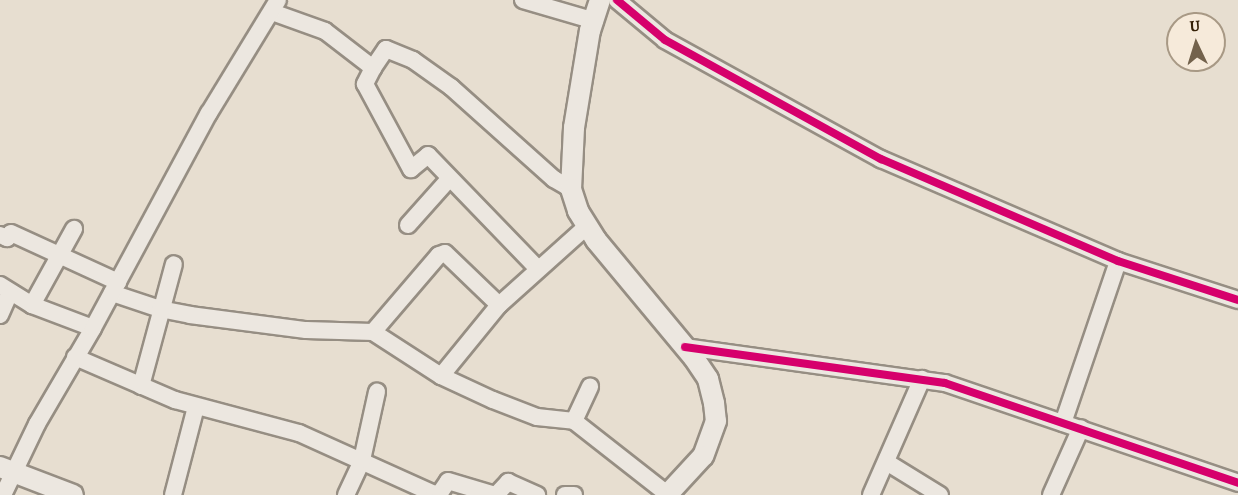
<!DOCTYPE html>
<html>
<head>
<meta charset="utf-8">
<style>
  body { margin:0 }
  #map { position:relative; width:1238px; height:495px; overflow:hidden; background:#e7ded0; font-family:Alegreya,serif }
  div>[style] { position:absolute }
  [style*='--x'] { left:calc(var(--x)*1px); top:calc(var(--y)*1px); width:calc(var(--w)*1px); rotate:calc(var(--a)*1deg) }
  .roads { filter:drop-shadow(2px 0 #968e83) drop-shadow(-2px 0 #968e83) drop-shadow(0 2px #968e83) drop-shadow(0 -2px #968e83) }
  .minor>* { height:16px; margin:-8px; padding:0 8px; transform-origin:8px; border-radius:8px; background:#ece7e0 }
  .tertiary>* { height:20px; margin:-10px; padding:0 10px; transform-origin:10px; border-radius:10px; background:#ece7e0 }
  .cycleway>* { height:8px; margin:-4px; padding:0 4px; transform-origin:4px; border-radius:4px; background:#d6006c }
  span { translate:-50% -50%; white-space:nowrap; text-align:center; line-height:1.15; -webkit-text-stroke:6px #f6eada; paint-order:stroke }
  .north { position:absolute; left:1166px; top:12px; width:60px; height:60px; box-sizing:border-box; background:#f6eada; border:2px solid #a89985; border-radius:50%; rotate:356deg; font-size:16px; font-weight:700; line-height:24px; text-align:center; color:#341f05 }
  .north::after { content:''; display:block; margin:auto; width:21px; height:27px; background:#73624c; clip-path:polygon(50% 0,100% 100%,50% 72%,0 100%) }
</style>
</head>
<body>
<div id="map">
  <div class="roads">
    <div class="minor">
      <div style="--x:523;--y:0;--w:75;--a:16.3"></div>
      <div style="--x:617;--y:0;--w:62;--a:39.8"></div>
      <div style="--x:665;--y:40;--w:247;--a:28.9"></div>
      <div style="--x:881;--y:159;--w:258;--a:23.3"></div>
      <div style="--x:1118;--y:261;--w:126;--a:18"></div>
      <div style="--x:272;--y:12;--w:56;--a:19.7"></div>
      <div style="--x:325;--y:31;--w:61;--a:37.6"></div>
      <div style="--x:373;--y:68;--w:23;--a:-56"></div>
      <div style="--x:386;--y:49;--w:29;--a:22"></div>
      <div style="--x:413;--y:60;--w:47;--a:35.4"></div>
      <div style="--x:451;--y:87;--w:138;--a:41.8"></div>
      <div style="--x:554;--y:179;--w:20;--a:30"></div>
      <div style="--x:373;--y:68;--w:18;--a:117"></div>
      <div style="--x:365;--y:84;--w:97;--a:61.6"></div>
      <div style="--x:411;--y:169;--w:22;--a:-39"></div>
      <div style="--x:428;--y:155;--w:158;--a:46"></div>
      <div style="--x:408;--y:225;--w:62;--a:-48.3"></div>
      <div style="--x:0;--y:235;--w:8;--a:23"></div>
      <div style="--x:7;--y:238;--w:6;--a:-51"></div>
      <div style="--x:11;--y:233;--w:118;--a:24.6"></div>
      <div style="--x:0;--y:285;--w:38;--a:32"></div>
      <div style="--x:32;--y:305;--w:65;--a:20.7"></div>
      <div style="--x:112;--y:293;--w:51;--a:18.4"></div>
      <div style="--x:160;--y:309;--w:31;--a:11"></div>
      <div style="--x:190;--y:315;--w:117;--a:7.4"></div>
      <div style="--x:306;--y:330;--w:67;--a:1.7"></div>
      <div style="--x:373;--y:332;--w:101;--a:-49.4"></div>
      <div style="--x:439;--y:255;--w:6;--a:-18"></div>
      <div style="--x:445;--y:253;--w:75;--a:43.9"></div>
      <div style="--x:499;--y:305;--w:118;--a:-41.9"></div>
      <div style="--x:32;--y:305;--w:87;--a:-61.1"></div>
      <div style="--x:0;--y:315;--w:24;--a:-66"></div>
      <div style="--x:373;--y:332;--w:81;--a:32.9"></div>
      <div style="--x:441;--y:376;--w:57;--a:24.8"></div>
      <div style="--x:493;--y:400;--w:47;--a:21.1"></div>
      <div style="--x:537;--y:417;--w:37;--a:6"></div>
      <div style="--x:574;--y:421;--w:118;--a:38.1"></div>
      <div style="--x:685;--y:347;--w:262;--a:7.9"></div>
      <div style="--x:945;--y:383;--w:310;--a:18.8"></div>
      <div style="--x:75;--y:357;--w:109;--a:23.3"></div>
      <div style="--x:175;--y:400;--w:128;--a:14.9"></div>
      <div style="--x:299;--y:433;--w:148;--a:24.3"></div>
      <div style="--x:434;--y:494;--w:6;--a:-9"></div>
      <div style="--x:440;--y:493;--w:14;--a:-56"></div>
      <div style="--x:448;--y:481;--w:49;--a:16.6"></div>
      <div style="--x:441;--y:376;--w:92;--a:-50.8"></div>
      <div style="--x:141;--y:386;--w:126;--a:-74.9"></div>
      <div style="--x:574;--y:421;--w:38;--a:-65"></div>
      <div style="--x:1063;--y:423;--w:171;--a:-71.2"></div>
      <div style="--x:888;--y:463;--w:61;--a:31.6"></div>
      <div style="--x:3;--y:495;--w:79;--a:-64.4"></div>
      <div style="--x:37;--y:424;--w:111;--a:-59.7"></div>
      <div style="--x:93;--y:328;--w:244;--a:-61.7"></div>
      <div style="--x:209;--y:113;--w:132;--a:-58.6"></div>
      <div style="--x:173;--y:495;--w:91;--a:-75.4"></div>
      <div style="--x:346;--y:495;--w:38;--a:-65"></div>
      <div style="--x:362;--y:460;--w:70;--a:-77.6"></div>
      <div style="--x:496;--y:495;--w:18;--a:-47"></div>
      <div style="--x:508;--y:482;--w:32;--a:24"></div>
      <div style="--x:565;--y:495;--w:9;--a:0"></div>
      <div style="--x:871;--y:495;--w:127;--a:-66.3"></div>
      <div style="--x:1051;--y:495;--w:73;--a:-65.9"></div>
    </div>
    <div class="tertiary">
      <div style="--x:600;--y:0;--w:32;--a:108"></div>
      <div style="--x:590;--y:30;--w:99;--a:99.3"></div>
      <div style="--x:574;--y:128;--w:61;--a:92.8"></div>
      <div style="--x:571;--y:189;--w:23;--a:72"></div>
      <div style="--x:578;--y:211;--w:34;--a:58"></div>
      <div style="--x:596;--y:240;--w:153;--a:50.3"></div>
      <div style="--x:694;--y:358;--w:25;--a:56"></div>
      <div style="--x:708;--y:379;--w:25;--a:76"></div>
      <div style="--x:714;--y:403;--w:18;--a:84"></div>
      <div style="--x:716;--y:421;--w:37;--a:110"></div>
      <div style="--x:703;--y:456;--w:53;--a:132.7"></div>
      <div style="--x:0;--y:467;--w:78;--a:21"></div>
    </div>
  </div>
  <div class="cycleway">
    <div style="--x:617;--y:0;--w:62;--a:39.8"></div>
    <div style="--x:665;--y:40;--w:247;--a:28.9"></div>
    <div style="--x:881;--y:159;--w:258;--a:23.3"></div>
    <div style="--x:1118;--y:261;--w:126;--a:18"></div>
    <div style="--x:685;--y:347;--w:262;--a:7.9"></div>
    <div style="--x:945;--y:383;--w:310;--a:18.8"></div>
  </div>
  <div class="north">U</div>
</div>
</body>
</html>
